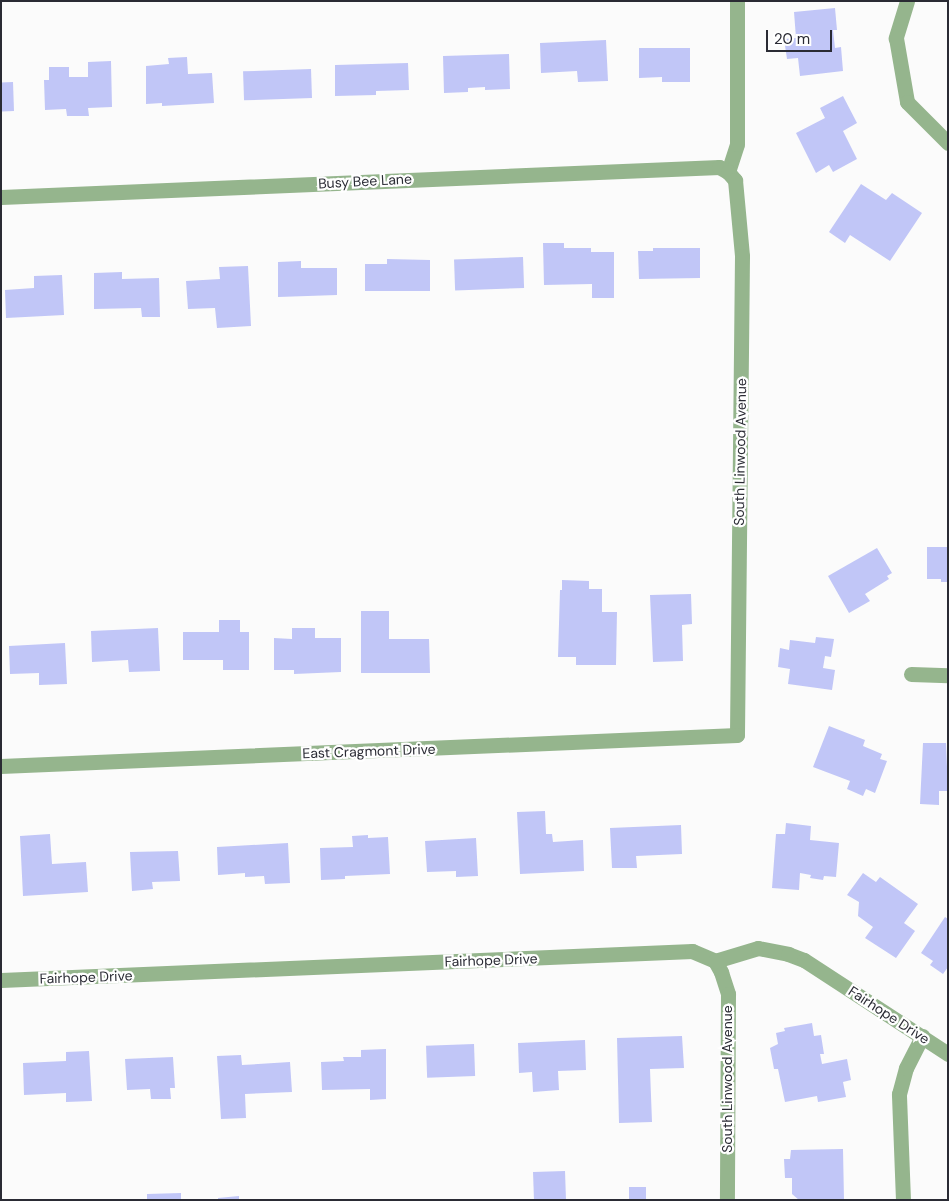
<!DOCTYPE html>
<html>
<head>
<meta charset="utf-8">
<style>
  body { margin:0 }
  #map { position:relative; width:949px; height:1201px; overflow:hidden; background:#fbfbfb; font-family:"DM Sans",sans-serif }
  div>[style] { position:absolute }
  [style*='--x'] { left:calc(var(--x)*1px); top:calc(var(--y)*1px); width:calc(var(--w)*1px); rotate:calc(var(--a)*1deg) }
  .building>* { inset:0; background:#c1c6f7; transform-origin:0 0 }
  .minor>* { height:15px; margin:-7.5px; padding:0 7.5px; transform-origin:7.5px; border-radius:7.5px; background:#95b58d }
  span { translate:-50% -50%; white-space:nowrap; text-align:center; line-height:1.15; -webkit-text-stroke:4.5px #fff; paint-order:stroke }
  .street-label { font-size:14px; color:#2a2b34 }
  .frame { position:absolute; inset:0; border:2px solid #2a2b34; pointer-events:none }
  .scale { position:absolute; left:766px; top:30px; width:66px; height:22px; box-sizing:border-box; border:2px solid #2a2b34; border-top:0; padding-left:6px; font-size:15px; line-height:18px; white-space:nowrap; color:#2a2b34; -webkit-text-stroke:4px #fff; paint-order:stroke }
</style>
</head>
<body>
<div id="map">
  <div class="building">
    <div style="clip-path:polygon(835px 8px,837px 30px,833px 30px,835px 48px,841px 47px,843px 71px,800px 76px,798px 58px,787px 59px,784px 39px,796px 38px,794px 12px)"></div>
    <div style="clip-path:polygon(606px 40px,608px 81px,578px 82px,577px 71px,541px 73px,540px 43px)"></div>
    <div style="clip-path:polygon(639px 48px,690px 48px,690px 82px,662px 82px,662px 77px,639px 78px)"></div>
    <div style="clip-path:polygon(509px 54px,510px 89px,485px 90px,485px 87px,468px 88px,468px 92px,444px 93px,443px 56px)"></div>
    <div style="clip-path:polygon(187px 57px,188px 74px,212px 73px,214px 103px,162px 106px,162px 103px,146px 104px,146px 66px,169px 64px,168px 58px)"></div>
    <div style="clip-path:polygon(111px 61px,112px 107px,88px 108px,89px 116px,67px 116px,66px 109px,45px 110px,44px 80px,49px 80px,49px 67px,69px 67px,69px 77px,88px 77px,88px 62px)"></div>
    <div style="clip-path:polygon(408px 63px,409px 90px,376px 91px,376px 95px,335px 96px,335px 65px)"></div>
    <div style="left:311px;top:69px;width:29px;height:68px;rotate:88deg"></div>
    <div style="left:13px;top:82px;width:29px;height:12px;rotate:88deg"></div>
    <div style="clip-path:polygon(843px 96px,857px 123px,843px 131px,857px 159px,833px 172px,829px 165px,816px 173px,796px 133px,825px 118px,820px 108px)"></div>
    <div style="clip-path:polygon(861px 184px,886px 200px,892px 193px,922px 213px,890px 261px,850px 235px,845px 243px,829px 232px)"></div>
    <div style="clip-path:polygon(543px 243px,564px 243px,564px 248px,591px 248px,591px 252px,614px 252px,614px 298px,592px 298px,592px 284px,544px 285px)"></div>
    <div style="clip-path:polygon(653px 248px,700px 248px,700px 278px,639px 279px,638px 251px,653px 251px)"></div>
    <div style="left:523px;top:257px;width:31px;height:69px;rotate:88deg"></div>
    <div style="clip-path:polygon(387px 259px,430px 260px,430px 291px,365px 291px,365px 264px,387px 264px)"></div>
    <div style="clip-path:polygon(301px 261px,301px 268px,337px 268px,337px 295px,278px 297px,278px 262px)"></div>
    <div style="clip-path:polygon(248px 266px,251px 326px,217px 328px,215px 308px,188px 309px,186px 281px,220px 279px,219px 267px)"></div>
    <div style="clip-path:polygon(122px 272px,122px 279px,159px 278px,160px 317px,142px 317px,141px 308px,94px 309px,94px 273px)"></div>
    <div style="clip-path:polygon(62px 275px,64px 315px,6px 318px,5px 290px,34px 288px,34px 276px)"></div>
    <div style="clip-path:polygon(927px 547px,948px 547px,948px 582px,941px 582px,941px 579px,927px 579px)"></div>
    <div style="clip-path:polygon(877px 548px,892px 573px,887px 576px,889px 579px,865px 594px,870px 601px,849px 613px,828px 576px)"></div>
    <div style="clip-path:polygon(562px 580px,589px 581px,589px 589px,602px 589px,602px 612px,617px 612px,616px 665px,576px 665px,576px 657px,558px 657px,560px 590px,562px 590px)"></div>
    <div style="clip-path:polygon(691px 594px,692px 624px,682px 625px,683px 661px,653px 662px,650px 595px)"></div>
    <div style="clip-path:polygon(361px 611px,389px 611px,389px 639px,429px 639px,430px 673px,361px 673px)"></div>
    <div style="clip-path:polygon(219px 620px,240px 620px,240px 632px,249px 632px,249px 670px,223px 670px,223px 660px,183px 660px,183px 632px,219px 632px)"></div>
    <div style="clip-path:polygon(158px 628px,160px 671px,129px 672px,128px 660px,92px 662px,91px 631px)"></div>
    <div style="clip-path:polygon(292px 628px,315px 628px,315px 638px,341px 638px,341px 672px,294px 674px,294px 670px,274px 670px,274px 638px,292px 639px)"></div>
    <div style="clip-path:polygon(816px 637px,834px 639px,831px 657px,825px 656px,823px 668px,835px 670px,832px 690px,788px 684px,790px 669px,778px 667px,780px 648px,789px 650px,790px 640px,815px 643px)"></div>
    <div style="clip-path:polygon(65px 643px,67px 684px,39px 685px,39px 673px,10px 674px,9px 646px)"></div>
    <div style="clip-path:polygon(829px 726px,865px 740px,863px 746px,882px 754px,880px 759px,887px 761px,875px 793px,866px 789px,863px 796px,847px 789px,850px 781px,813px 767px)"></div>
    <div style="clip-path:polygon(923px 743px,946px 743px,948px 791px,939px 791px,939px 805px,920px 804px)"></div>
    <div style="clip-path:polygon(545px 811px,546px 834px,552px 834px,553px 842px,583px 840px,584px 871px,520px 874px,517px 812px)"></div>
    <div style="clip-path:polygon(786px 823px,811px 826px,810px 840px,839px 843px,836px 877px,824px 876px,823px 880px,810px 878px,811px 875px,800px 873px,799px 890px,772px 888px,776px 834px,785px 834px)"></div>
    <div style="clip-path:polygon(681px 825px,682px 854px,636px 856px,637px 868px,612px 868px,610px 828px)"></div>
    <div style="clip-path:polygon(50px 834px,52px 864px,86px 862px,88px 892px,23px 896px,20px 836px)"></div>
    <div style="clip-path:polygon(368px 835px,368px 838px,388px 837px,390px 874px,345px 876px,345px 879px,321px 880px,320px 848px,353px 847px,352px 836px)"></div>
    <div style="clip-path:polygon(476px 838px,478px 876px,456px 877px,456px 871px,427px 872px,425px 841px)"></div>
    <div style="clip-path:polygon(288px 843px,290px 883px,265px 884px,264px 876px,245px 877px,245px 873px,218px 875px,217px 847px)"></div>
    <div style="clip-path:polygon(178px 851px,180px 881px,152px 882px,153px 889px,132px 891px,130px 852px)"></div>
    <div style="clip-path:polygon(863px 873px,876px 882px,880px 877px,918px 904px,904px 923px,915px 931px,896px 958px,865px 938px,873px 927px,858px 916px,859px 902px,847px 895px)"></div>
    <div style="clip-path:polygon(945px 917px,948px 919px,948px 967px,943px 974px,930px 965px,933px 961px,921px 953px)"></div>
    <div style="clip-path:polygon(812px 1023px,814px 1036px,821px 1035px,824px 1054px,820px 1054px,822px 1064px,847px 1059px,851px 1080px,843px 1082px,846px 1097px,818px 1102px,817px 1096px,785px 1102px,778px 1069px,774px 1069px,770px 1048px,778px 1044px,776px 1033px,785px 1031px,784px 1028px)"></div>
    <div style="clip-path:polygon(682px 1036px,684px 1068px,650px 1069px,652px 1122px,619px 1123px,617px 1038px)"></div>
    <div style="clip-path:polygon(585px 1040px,586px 1070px,558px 1071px,559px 1090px,533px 1092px,532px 1072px,519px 1073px,518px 1043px)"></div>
    <div style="left:474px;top:1044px;width:32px;height:48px;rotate:88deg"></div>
    <div style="clip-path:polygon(386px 1049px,386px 1099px,370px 1100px,370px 1089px,322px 1090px,321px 1062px,344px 1061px,343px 1057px,361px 1057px,361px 1050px)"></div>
    <div style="clip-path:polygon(89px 1051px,92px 1101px,66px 1102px,66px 1093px,24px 1095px,23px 1063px,66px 1061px,66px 1052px)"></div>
    <div style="clip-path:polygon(241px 1055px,242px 1065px,290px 1062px,292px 1092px,245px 1094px,246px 1118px,221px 1119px,217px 1056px)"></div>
    <div style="clip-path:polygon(173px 1057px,175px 1088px,170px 1088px,171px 1099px,151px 1099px,150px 1089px,127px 1090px,125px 1059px)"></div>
    <div style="clip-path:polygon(843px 1149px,844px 1200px,799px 1200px,792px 1194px,792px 1178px,785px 1178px,784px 1159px,790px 1159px,791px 1150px)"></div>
    <div style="left:565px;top:1171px;width:29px;height:32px;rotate:88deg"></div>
    <div style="left:629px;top:1187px;width:17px;height:13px"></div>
    <div style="clip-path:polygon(181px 1193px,181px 1200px,147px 1200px,147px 1194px)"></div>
    <div style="clip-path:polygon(239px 1196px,239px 1200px,218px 1200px,218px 1198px)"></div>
  </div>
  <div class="minor">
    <div style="--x:907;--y:1;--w:39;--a:107"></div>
    <div style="--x:896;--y:38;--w:65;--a:80.2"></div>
    <div style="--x:907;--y:102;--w:58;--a:45"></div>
    <div style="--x:728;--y:172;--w:29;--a:-72"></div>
    <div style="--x:737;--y:144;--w:143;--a:-90"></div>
    <div style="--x:1;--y:197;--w:719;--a:-2.39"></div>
    <div style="--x:719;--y:167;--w:10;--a:29"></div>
    <div style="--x:728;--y:172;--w:11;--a:49"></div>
    <div style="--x:735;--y:180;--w:76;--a:84.7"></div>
    <div style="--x:742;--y:256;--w:479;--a:90.6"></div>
    <div style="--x:737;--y:735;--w:737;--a:177.59"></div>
    <div style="--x:911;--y:674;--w:37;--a:2"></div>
    <div style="--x:715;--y:961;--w:13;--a:61"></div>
    <div style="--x:721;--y:972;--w:23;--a:72"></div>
    <div style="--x:728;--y:994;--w:206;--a:90.3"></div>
    <div style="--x:1;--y:980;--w:692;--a:-2.4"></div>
    <div style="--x:692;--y:951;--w:25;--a:23"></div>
    <div style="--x:715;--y:961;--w:45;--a:-16.8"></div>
    <div style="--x:758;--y:948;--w:31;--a:11"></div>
    <div style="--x:788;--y:954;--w:17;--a:21"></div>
    <div style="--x:804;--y:960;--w:172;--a:33.1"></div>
    <div style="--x:903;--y:1200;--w:106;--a:-92.2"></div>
    <div style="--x:899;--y:1094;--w:27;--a:-75"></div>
    <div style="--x:906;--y:1068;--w:36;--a:-63"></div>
  </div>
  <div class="street-label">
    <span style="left:365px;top:181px;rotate:-3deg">Busy Bee Lane</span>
    <span style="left:740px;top:452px;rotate:-89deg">South Linwood Avenue</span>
    <span style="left:369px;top:751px;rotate:-2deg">East Cragmont Drive</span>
    <span style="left:491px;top:960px;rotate:-2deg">Fairhope Drive</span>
    <span style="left:86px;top:977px;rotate:-2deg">Fairhope Drive</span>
    <span style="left:889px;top:1015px;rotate:33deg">Fairhope Drive</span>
    <span style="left:727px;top:1079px;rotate:-90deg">South Linwood Avenue</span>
  </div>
  <div class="frame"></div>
  <div class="scale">20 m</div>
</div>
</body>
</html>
